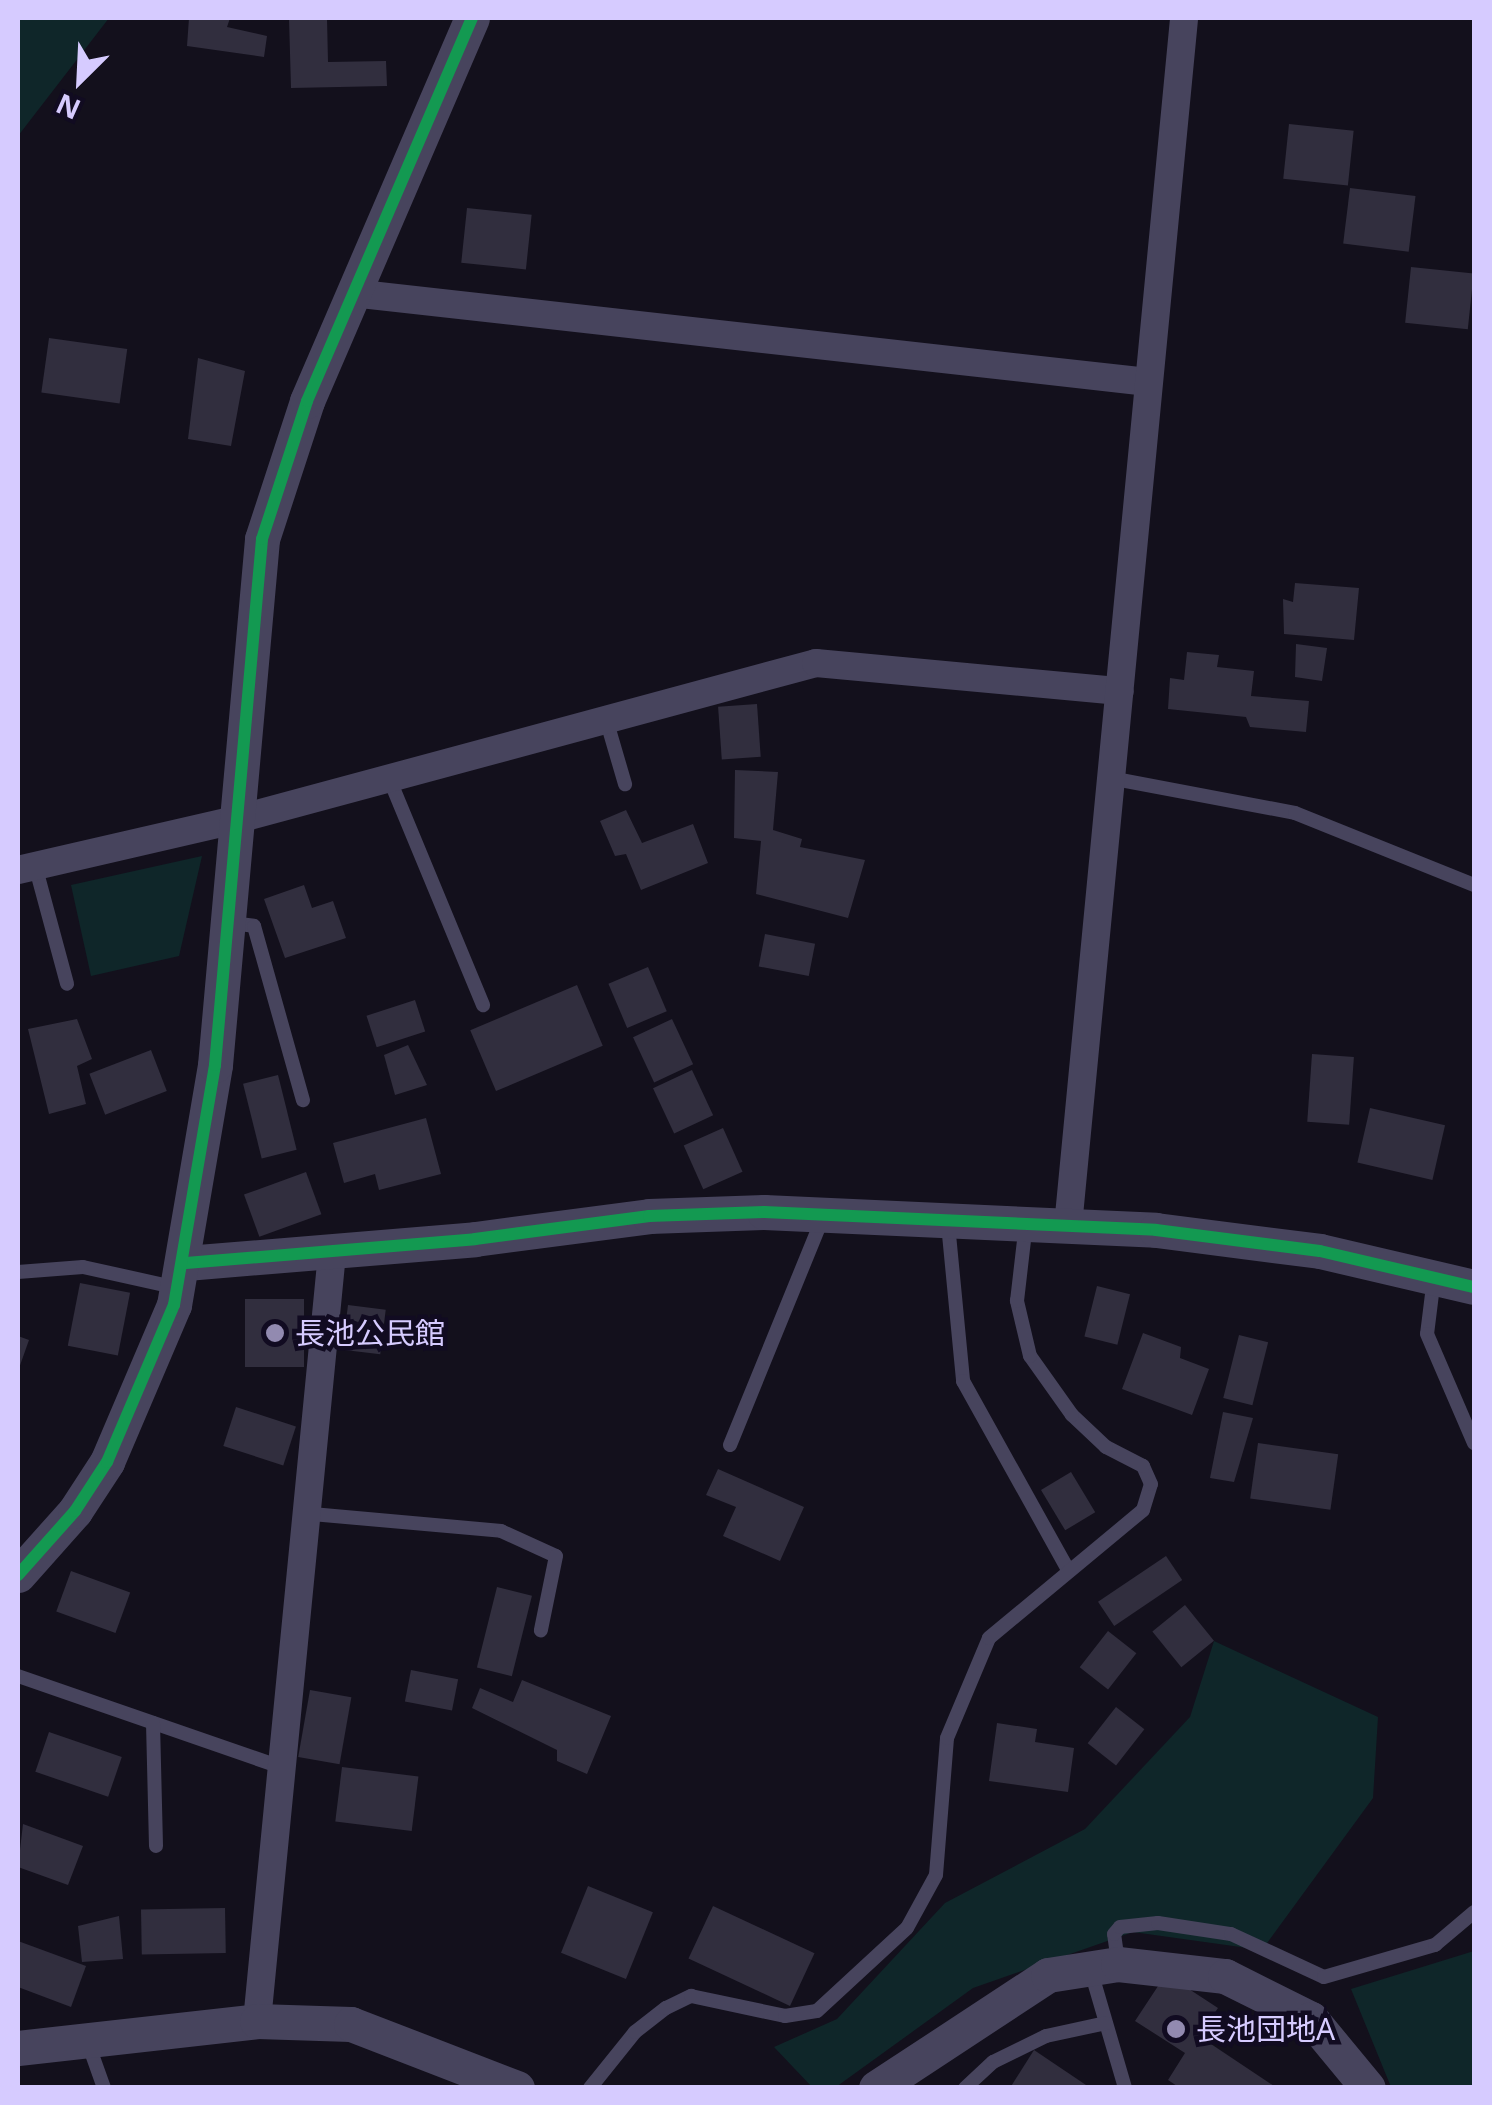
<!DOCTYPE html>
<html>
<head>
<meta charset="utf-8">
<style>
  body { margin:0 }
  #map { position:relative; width:1492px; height:2105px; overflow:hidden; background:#13101c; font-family:"Noto Sans","Noto Sans JP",sans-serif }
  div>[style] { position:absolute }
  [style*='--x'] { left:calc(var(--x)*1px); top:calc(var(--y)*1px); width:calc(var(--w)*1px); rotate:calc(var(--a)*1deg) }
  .green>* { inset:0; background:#0f2629 }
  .building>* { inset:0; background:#312e3e; transform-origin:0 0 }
  .service>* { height:14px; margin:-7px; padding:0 7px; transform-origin:7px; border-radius:7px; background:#47445d }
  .minor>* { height:28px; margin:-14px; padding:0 14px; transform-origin:14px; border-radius:14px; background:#47445d }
  .tertiary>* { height:35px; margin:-17.5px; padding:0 17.5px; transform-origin:17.5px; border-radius:17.5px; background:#47445d }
  .cycleway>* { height:12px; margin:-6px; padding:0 6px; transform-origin:6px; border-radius:6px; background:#139951 }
  .dots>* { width:28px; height:28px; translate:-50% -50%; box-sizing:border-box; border:5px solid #110b21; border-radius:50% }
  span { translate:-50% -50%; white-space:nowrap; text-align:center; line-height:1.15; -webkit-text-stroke:9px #110b21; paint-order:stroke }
  .poi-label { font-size:30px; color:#d6cbff }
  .left { translate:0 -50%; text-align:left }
  .frame { position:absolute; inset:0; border:20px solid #d6cbff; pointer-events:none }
  .north { position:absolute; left:30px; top:30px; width:100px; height:100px; -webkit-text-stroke:8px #110b21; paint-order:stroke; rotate:204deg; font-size:28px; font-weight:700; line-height:40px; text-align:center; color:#d6cbff }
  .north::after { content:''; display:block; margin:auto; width:35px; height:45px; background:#d6cbff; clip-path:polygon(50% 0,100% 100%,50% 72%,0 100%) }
</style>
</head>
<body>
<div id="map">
  <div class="green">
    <div style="clip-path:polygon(18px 18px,109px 18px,18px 136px)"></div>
    <div style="clip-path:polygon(202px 856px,179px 956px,91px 976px,71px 885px)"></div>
    <div style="clip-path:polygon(1214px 1641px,1378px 1717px,1373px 1798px,1262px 1950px,1133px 1932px,973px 1988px,836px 2087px,812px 2087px,774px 2047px,837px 2019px,945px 1903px,1085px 1829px,1190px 1717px)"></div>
    <div style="clip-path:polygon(1474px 1951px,1474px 2087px,1391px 2087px,1351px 1989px)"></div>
  </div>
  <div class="building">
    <div style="clip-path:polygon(189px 18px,230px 18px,227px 27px,267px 36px,264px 57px,187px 46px)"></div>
    <div style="clip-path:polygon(289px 18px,327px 18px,328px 62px,386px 61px,387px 86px,291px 88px)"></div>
    <div style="left:1289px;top:124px;width:65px;height:55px;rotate:6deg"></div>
    <div style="left:1350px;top:188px;width:66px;height:56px;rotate:7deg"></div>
    <div style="left:467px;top:208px;width:65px;height:55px;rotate:6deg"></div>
    <div style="left:1411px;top:267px;width:63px;height:56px;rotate:6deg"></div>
    <div style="left:49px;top:338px;width:79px;height:55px;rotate:8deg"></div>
    <div style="clip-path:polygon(198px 358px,245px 371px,231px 446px,188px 439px)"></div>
    <div style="clip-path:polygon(1295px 583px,1359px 588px,1354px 640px,1284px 634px,1283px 599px,1293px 602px)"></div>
    <div style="clip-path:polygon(1296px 644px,1327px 648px,1322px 681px,1295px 677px)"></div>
    <div style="clip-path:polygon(1187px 652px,1219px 655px,1217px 667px,1254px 671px,1251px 696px,1309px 701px,1306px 732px,1250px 727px,1246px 717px,1168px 709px,1170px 678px,1184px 680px)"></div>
    <div style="left:757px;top:704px;width:53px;height:39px;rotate:86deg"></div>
    <div style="clip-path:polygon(735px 770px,778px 772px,773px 830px,802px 839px,800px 847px,865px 860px,848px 918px,756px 894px,761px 841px,734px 838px)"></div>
    <div style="clip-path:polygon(626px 810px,642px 843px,693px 824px,708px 863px,641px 890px,626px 854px,615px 856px,600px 821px)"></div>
    <div style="clip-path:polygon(304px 885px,312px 908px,333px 901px,346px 938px,285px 958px,264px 899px)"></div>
    <div style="left:765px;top:934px;width:51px;height:33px;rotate:11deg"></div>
    <div style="left:648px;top:967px;width:48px;height:43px;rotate:67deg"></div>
    <div style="left:577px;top:985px;width:66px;height:116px;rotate:67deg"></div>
    <div style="left:415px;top:1000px;width:33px;height:51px;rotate:72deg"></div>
    <div style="clip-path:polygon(77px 1019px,92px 1059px,77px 1066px,86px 1104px,49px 1114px,28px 1029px)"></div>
    <div style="left:672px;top:1019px;width:50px;height:43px;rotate:65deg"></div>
    <div style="clip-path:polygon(408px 1045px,427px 1085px,395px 1095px,384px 1055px)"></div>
    <div style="left:151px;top:1050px;width:44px;height:66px;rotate:69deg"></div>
    <div style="left:1312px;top:1054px;width:42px;height:68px;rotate:4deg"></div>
    <div style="left:692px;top:1070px;width:50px;height:43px;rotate:65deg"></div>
    <div style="left:278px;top:1075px;width:77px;height:36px;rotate:76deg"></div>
    <div style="left:1370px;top:1108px;width:77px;height:56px;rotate:13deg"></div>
    <div style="clip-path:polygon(426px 1118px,441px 1174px,379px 1190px,375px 1174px,344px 1183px,333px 1143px)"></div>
    <div style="left:723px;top:1128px;width:48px;height:43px;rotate:66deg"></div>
    <div style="left:306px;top:1172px;width:45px;height:66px;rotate:70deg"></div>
    <div style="left:80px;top:1283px;width:51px;height:64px;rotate:11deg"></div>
    <div style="left:1097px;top:1286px;width:34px;height:52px;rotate:14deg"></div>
    <div style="left:245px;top:1299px;width:59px;height:68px"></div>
    <div style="left:348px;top:1305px;width:38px;height:45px;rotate:7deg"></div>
    <div style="clip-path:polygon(1143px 1333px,1181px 1347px,1180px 1358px,1209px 1369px,1192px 1415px,1122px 1389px)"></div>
    <div style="left:1239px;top:1335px;width:30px;height:65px;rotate:14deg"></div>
    <div style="clip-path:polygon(18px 1336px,29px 1340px,18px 1371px)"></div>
    <div style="left:236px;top:1407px;width:63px;height:41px;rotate:18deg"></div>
    <div style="clip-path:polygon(1223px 1412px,1253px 1418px,1234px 1482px,1210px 1478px)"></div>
    <div style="left:1258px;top:1443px;width:81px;height:56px;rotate:8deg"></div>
    <div style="clip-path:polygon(718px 1469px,804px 1507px,780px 1561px,723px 1536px,736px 1507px,706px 1495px)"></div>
    <div style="left:1071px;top:1472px;width:47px;height:35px;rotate:59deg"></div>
    <div style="left:1166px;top:1556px;width:29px;height:82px;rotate:56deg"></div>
    <div style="left:71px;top:1571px;width:63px;height:43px;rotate:20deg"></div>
    <div style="left:497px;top:1587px;width:36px;height:83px;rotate:14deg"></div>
    <div style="left:1185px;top:1605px;width:46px;height:42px;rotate:51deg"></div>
    <div style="left:1108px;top:1631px;width:36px;height:46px;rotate:38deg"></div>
    <div style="left:411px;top:1670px;width:48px;height:32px;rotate:11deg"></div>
    <div style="clip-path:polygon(522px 1680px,611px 1716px,587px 1774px,557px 1761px,557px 1750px,472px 1708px,480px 1688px,513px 1702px)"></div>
    <div style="left:310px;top:1690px;width:42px;height:68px;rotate:10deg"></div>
    <div style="left:1116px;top:1707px;width:36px;height:46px;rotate:38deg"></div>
    <div style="clip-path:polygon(997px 1723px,1037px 1729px,1035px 1742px,1074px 1748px,1068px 1792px,989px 1781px)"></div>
    <div style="left:49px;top:1732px;width:77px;height:42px;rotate:19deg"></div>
    <div style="left:342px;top:1767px;width:77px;height:55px;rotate:7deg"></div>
    <div style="clip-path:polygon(23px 1824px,83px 1846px,68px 1885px,18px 1867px)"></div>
    <div style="left:588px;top:1886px;width:70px;height:72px;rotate:22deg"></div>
    <div style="left:713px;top:1906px;width:112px;height:58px;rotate:25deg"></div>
    <div style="left:225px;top:1908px;width:45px;height:84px;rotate:89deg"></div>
    <div style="clip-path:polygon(119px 1916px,123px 1959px,82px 1962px,78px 1926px)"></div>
    <div style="clip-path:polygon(18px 1941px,86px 1966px,71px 2007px,18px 1987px)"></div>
    <div style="clip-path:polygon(1166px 1974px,1218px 2008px,1199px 2036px,1277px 2088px,1180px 2088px,1168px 2080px,1185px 2053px,1135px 2021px)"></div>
    <div style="clip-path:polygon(1034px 2050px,1086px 2085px,1084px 2088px,1010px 2088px)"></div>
  </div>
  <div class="service">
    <div style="--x:606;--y:719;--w:68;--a:73.7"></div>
    <div style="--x:389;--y:778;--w:246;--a:67.5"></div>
    <div style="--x:1110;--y:778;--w:188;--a:10.7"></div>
    <div style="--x:1295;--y:813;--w:193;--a:21.9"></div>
    <div style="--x:35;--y:865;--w:123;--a:74.9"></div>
    <div style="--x:231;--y:923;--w:23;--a:7"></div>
    <div style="--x:254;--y:926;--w:181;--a:74.3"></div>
    <div style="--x:948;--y:1224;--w:158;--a:84.5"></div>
    <div style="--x:963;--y:1381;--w:216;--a:60.9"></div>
    <div style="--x:18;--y:1272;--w:65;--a:-4.4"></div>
    <div style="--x:83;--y:1267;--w:97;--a:12.5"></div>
    <div style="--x:1434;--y:1278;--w:56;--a:97.1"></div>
    <div style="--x:1427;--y:1334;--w:119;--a:66.7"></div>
    <div style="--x:730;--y:1445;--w:248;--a:-67.8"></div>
    <div style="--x:312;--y:1514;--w:190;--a:5.1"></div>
    <div style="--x:501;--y:1531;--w:60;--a:24.4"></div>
    <div style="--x:556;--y:1556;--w:76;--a:101.5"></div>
    <div style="--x:18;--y:1676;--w:281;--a:19.1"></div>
    <div style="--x:153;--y:1723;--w:123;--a:88.6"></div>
    <div style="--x:1118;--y:1962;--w:28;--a:-98"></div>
    <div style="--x:1114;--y:1934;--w:9;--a:-49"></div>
    <div style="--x:1120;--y:1927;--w:38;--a:-6"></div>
    <div style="--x:1158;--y:1923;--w:74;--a:8.6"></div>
    <div style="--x:1231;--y:1934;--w:102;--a:24.8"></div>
    <div style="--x:1324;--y:1977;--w:116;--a:-16.1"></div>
    <div style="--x:1435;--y:1945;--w:51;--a:-40.2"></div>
    <div style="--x:1090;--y:1968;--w:125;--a:73.7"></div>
    <div style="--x:88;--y:2043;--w:48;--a:70.4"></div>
    <div style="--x:590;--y:2088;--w:72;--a:-51.2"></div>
    <div style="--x:635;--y:2032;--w:39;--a:-38"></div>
    <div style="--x:666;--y:2008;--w:28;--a:-26"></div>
    <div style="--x:691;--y:1996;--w:96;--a:12"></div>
    <div style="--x:785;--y:2016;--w:32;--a:-9"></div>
    <div style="--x:817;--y:2011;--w:122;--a:-42.7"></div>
    <div style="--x:907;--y:1928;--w:60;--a:-61.3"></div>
    <div style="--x:936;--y:1875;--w:137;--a:-85.4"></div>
    <div style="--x:947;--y:1738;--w:108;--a:-67.2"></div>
    <div style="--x:989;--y:1638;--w:200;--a:-39.7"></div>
    <div style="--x:1143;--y:1510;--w:27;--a:-73"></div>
    <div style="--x:1151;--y:1484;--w:20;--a:-114"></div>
    <div style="--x:1143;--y:1466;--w:42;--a:-152.8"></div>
    <div style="--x:1106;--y:1447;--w:47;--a:-136.7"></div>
    <div style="--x:1072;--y:1415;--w:72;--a:-125.4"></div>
    <div style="--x:1030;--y:1356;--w:57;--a:-103.3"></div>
    <div style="--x:1017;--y:1301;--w:79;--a:-83.4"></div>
    <div style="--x:965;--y:2088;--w:38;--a:-43"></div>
    <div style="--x:993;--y:2062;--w:59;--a:-26.1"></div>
    <div style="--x:1046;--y:2036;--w:61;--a:-12.2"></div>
  </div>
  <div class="minor">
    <div style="--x:352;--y:293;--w:801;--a:6.38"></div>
    <div style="--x:18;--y:870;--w:223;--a:-13"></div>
    <div style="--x:235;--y:820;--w:602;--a:-15.12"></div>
    <div style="--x:816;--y:663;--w:305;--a:5.3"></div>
    <div style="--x:1068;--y:1226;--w:1214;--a:-84.51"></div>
    <div style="--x:257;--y:2021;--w:772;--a:-84.42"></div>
  </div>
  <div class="tertiary">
    <div style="--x:186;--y:1263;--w:290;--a:-4.7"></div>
    <div style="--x:475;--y:1239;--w:176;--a:-7.5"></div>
    <div style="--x:649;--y:1216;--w:115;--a:-2"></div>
    <div style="--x:764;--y:1212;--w:392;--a:2.6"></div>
    <div style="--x:1156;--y:1230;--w:165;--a:7.3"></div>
    <div style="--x:1320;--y:1251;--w:158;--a:13.2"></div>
    <div style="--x:18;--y:1575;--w:86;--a:-48.3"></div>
    <div style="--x:75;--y:1511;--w:59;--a:-56.9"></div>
    <div style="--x:107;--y:1462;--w:171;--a:-66.9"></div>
    <div style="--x:174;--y:1305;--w:243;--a:-80.3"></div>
    <div style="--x:215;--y:1065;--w:528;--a:-84.89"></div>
    <div style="--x:262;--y:539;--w:145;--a:-71.9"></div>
    <div style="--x:307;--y:401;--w:417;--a:-66.7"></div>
    <div style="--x:18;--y:2048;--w:241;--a:-6.4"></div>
    <div style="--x:257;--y:2021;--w:94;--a:1.8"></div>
    <div style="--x:351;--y:2024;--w:178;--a:21.1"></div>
    <div style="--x:876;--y:2088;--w:206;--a:-33.3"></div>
    <div style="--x:1048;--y:1975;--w:71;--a:-8.9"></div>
    <div style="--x:1118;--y:1964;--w:108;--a:6.4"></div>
    <div style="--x:1225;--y:1976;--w:96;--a:26.6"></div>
    <div style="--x:1311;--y:2019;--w:89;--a:50.4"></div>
  </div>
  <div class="cycleway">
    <div style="--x:186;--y:1263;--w:290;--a:-4.7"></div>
    <div style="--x:475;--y:1239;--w:176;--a:-7.5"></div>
    <div style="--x:649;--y:1216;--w:115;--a:-2"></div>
    <div style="--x:764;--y:1212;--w:392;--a:2.6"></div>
    <div style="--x:1156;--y:1230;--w:165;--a:7.3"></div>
    <div style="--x:1320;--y:1251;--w:158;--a:13.2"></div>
    <div style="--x:18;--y:1575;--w:86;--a:-48.3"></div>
    <div style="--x:75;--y:1511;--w:59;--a:-56.9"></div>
    <div style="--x:107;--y:1462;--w:171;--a:-66.9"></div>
    <div style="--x:174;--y:1305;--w:243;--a:-80.3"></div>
    <div style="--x:215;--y:1065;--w:528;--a:-84.89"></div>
    <div style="--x:262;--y:539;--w:145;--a:-71.9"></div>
    <div style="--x:307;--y:401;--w:417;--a:-66.7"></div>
  </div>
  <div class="dots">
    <div style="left:275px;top:1333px;background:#928ab0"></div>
    <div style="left:1176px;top:2029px;background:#928ab0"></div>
  </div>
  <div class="poi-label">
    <span class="left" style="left:295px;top:1333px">長池公民館</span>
    <span class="left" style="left:1196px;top:2029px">長池団地A</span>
  </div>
  <div class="frame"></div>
  <div class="north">N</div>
</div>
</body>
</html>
